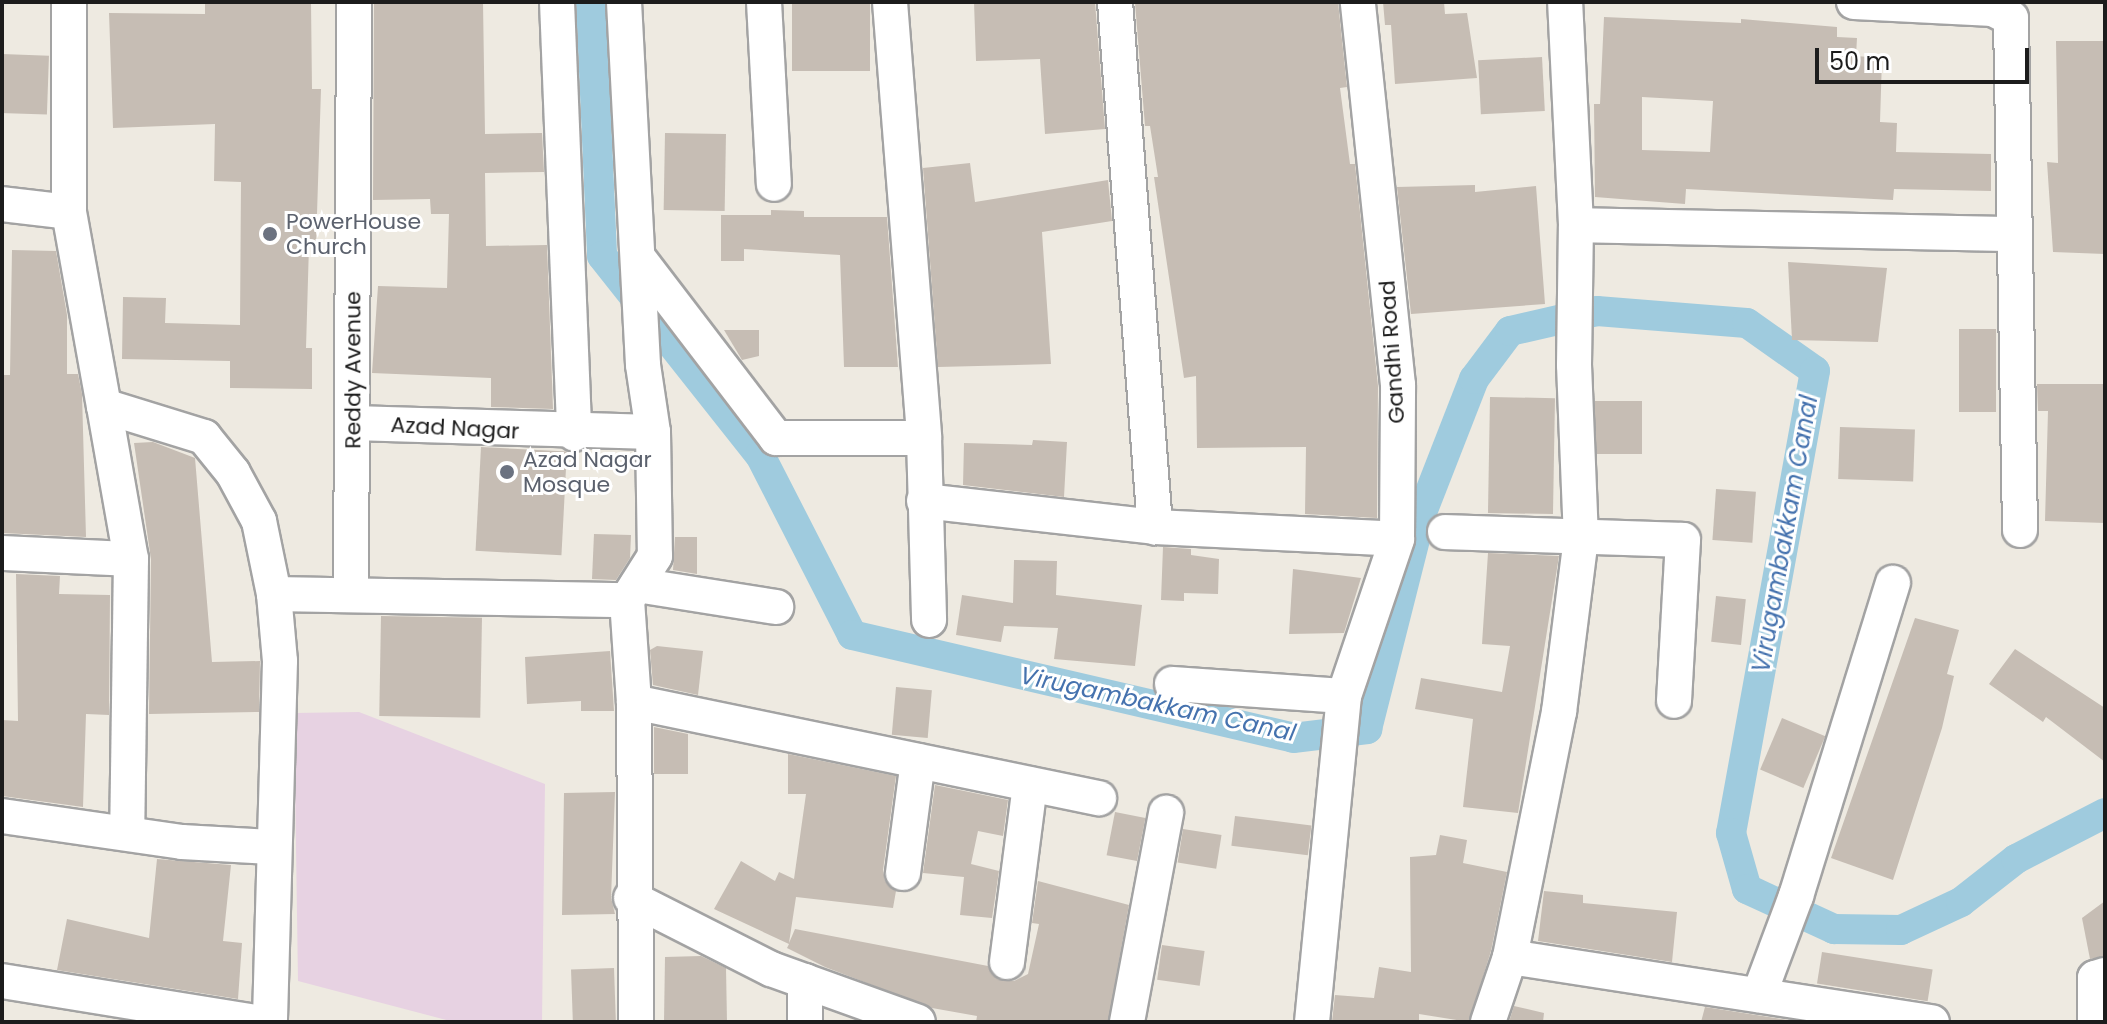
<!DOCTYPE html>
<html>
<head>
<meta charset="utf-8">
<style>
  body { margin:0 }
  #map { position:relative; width:2107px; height:1024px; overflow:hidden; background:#eeeae1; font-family:Poppins,sans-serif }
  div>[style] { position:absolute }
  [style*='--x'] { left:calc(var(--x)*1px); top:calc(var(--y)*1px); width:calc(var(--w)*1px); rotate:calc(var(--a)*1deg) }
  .industrial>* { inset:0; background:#e7d2e2 }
  .canal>* { height:30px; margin:-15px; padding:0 15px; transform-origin:15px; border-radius:15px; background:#9fcbde }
  .building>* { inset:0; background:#c6bdb4; transform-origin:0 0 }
  .roads { filter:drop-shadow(2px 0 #a3a3a3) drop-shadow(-2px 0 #a3a3a3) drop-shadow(0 2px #a3a3a3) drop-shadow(0 -2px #a3a3a3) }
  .minor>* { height:34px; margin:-17px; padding:0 17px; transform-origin:17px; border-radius:17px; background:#fff }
  .dots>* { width:22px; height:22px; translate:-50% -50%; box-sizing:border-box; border:4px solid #fff; border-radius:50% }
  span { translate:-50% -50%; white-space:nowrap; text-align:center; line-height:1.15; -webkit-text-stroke:6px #fff; paint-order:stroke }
  .worship-label { font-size:22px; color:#5b616d }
  .left { translate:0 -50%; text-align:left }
  .street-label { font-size:22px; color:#1c1c1c }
  .water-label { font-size:24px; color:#4572ae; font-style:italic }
  .frame { position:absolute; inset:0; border:4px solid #1c1c1c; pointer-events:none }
  .scale { position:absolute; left:1815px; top:48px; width:214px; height:36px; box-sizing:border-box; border:4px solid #1c1c1c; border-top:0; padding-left:10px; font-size:24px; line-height:28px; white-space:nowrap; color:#1c1c1c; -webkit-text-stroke:6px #fff; paint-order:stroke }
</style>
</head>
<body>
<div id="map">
  <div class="industrial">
    <div style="clip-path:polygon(359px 712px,545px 784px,542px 1022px,454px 1022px,298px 981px,294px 713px)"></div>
  </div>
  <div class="canal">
    <div style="--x:591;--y:2;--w:254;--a:87.5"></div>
    <div style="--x:602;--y:256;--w:254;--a:51.6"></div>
    <div style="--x:760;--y:455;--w:202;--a:62.9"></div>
    <div style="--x:852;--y:635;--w:453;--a:13.1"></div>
    <div style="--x:1293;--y:738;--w:75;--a:-6.9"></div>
    <div style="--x:1367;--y:729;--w:221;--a:-75.8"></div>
    <div style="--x:1421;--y:515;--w:146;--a:-68.7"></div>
    <div style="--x:1474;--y:379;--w:60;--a:-53.1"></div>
    <div style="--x:1510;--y:331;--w:89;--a:-12.9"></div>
    <div style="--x:1597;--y:311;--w:150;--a:4.6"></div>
    <div style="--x:1747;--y:323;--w:83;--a:35.2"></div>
    <div style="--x:1815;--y:371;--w:470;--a:100.3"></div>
    <div style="--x:1731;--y:833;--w:58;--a:74.1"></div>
    <div style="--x:1747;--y:889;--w:96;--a:24.7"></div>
    <div style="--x:1834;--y:929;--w:67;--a:0.9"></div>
    <div style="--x:1901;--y:930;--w:66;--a:-25"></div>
    <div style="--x:1961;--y:902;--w:70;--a:-38"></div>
    <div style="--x:2016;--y:859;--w:100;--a:-27.3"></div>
  </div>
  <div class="building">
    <div style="clip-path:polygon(205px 2px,311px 2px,312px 89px,321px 89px,316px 245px,309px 245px,306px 348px,312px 348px,312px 389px,230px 388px,230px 361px,122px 359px,123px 297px,166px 298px,165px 323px,240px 325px,241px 182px,214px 181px,215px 124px,113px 128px,109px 13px,205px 14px)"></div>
    <div style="clip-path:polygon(374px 2px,483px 2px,485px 134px,542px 133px,544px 172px,485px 173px,486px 246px,547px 245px,553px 409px,491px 407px,491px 378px,372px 373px,378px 286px,447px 288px,449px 214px,431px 214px,430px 199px,373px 200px)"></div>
    <div style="left:792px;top:2px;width:78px;height:69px"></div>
    <div style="clip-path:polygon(974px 2px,1095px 2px,1105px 129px,1045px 134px,1040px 59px,976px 61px)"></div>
    <div style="clip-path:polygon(1338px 2px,1347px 87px,1340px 88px,1350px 164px,1355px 164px,1378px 386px,1377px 518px,1305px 514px,1306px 447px,1197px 448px,1196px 376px,1184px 378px,1154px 177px,1158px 177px,1150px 126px,1145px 126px,1135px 3px)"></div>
    <div style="clip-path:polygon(1383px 2px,1444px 2px,1445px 14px,1467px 13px,1477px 78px,1395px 84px,1391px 25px,1385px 25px)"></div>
    <div style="clip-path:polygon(evenodd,1604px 17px,1741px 23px,1741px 19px,1837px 27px,1837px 37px,1857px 38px,1856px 56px,1882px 58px,1880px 122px,1897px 123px,1896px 152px,1991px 154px,1991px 191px,1894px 189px,1893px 200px,1686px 189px,1685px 204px,1595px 197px,1594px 104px,1600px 104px,1604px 17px,1642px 97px,1713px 101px,1710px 152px,1642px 150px,1642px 97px)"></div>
    <div style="clip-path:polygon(2056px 41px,2105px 41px,2105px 254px,2053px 252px,2047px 162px,2058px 163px)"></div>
    <div style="left:2px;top:54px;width:47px;height:59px;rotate:2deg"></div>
    <div style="left:1542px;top:57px;width:54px;height:64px;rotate:87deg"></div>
    <div style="left:665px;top:133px;width:61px;height:77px;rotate:1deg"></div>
    <div style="clip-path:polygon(970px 163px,975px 202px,1108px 180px,1112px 221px,1042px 232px,1051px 364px,938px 367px,923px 168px)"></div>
    <div style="clip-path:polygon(1475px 185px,1475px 192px,1536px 186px,1545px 304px,1411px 314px,1397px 187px)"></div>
    <div style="clip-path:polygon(771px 210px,804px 211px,804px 217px,887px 217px,898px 367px,844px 367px,840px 255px,744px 249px,744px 261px,721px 261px,721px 215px,771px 215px)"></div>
    <div style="clip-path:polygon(12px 250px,56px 251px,67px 315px,67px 374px,78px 374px,82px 394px,86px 537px,2px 533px,2px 375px,10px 375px)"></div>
    <div style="clip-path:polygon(1788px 262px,1887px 268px,1878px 342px,1792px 340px)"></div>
    <div style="left:1959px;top:329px;width:37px;height:83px"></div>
    <div style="clip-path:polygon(724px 330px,759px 330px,759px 356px,742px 360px)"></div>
    <div style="clip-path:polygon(2037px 384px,2105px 384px,2105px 523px,2045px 521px,2048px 411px,2038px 411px)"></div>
    <div style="left:1490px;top:397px;width:65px;height:116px;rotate:1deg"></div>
    <div style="left:1595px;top:401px;width:47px;height:53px"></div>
    <div style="left:1840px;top:427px;width:75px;height:52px;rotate:2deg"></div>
    <div style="clip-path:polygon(1033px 440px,1067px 442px,1064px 497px,963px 485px,964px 443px,1032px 445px)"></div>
    <div style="clip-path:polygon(153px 442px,195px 458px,212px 662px,260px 661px,259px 712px,149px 714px,151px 559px,134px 443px)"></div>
    <div style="left:481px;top:447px;width:86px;height:104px;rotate:3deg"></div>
    <div style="left:1716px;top:489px;width:40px;height:51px;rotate:4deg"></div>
    <div style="clip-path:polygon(594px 534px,631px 535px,630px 558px,616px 580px,592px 579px)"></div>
    <div style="clip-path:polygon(675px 537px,697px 537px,697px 574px,673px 570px)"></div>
    <div style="clip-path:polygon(1163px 547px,1191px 549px,1191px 555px,1219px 559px,1218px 594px,1184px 593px,1184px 601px,1161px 600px)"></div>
    <div style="clip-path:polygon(1488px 553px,1559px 556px,1518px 813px,1463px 807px,1473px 719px,1415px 709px,1421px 678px,1502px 692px,1510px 646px,1482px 644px)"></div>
    <div style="clip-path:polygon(1014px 560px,1057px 561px,1056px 595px,1142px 605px,1135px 666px,1054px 659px,1058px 628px,1004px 626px,1001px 642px,956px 635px,962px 595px,1013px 603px)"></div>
    <div style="clip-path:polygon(1293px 569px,1361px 578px,1344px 633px,1289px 634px)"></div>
    <div style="clip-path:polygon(16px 574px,60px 576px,59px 594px,110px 595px,109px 715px,86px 714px,83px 807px,2px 796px,2px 720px,18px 721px)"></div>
    <div style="left:1716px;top:596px;width:30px;height:46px;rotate:6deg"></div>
    <div style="left:381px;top:616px;width:101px;height:100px;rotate:1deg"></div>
    <div style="clip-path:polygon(1915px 618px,1959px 630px,1947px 674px,1954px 676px,1942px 728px,1893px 880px,1831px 858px)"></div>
    <div style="clip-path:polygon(657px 646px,703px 651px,698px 695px,653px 685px,650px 650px)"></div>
    <div style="clip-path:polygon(2015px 649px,2105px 708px,2105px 762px,2046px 717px,2043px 722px,1989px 684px)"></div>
    <div style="clip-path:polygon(610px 651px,614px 711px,581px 711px,581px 701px,527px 704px,525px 657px)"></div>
    <div style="left:896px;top:687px;width:36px;height:48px;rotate:5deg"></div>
    <div style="left:1782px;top:718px;width:47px;height:56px;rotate:23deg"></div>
    <div style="clip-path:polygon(654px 727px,688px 734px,688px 774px,654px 774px)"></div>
    <div style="clip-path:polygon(788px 754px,896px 776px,883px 870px,885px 881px,896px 891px,893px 908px,796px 897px,789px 943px,795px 929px,988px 966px,996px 978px,1014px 981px,1028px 974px,1039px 924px,1032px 923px,1038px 881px,1129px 905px,1108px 1022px,976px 1022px,977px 1016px,932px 1008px,825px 967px,787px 948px,789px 944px,714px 909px,741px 861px,775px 881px,779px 872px,794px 879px,806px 794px,788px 794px)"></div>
    <div style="clip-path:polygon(935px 785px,1008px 800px,1003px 836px,978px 831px,971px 864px,999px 871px,992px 918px,960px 915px,964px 877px,923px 873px)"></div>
    <div style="clip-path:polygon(615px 792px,611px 898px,615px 914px,562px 915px,564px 793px)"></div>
    <div style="left:1115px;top:812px;width:31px;height:44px;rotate:11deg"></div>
    <div style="left:1235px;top:816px;width:77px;height:30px;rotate:7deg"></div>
    <div style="left:1183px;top:829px;width:39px;height:34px;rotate:9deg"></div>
    <div style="clip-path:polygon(1440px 835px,1467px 840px,1463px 863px,1507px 872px,1491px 951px,1469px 1022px,1419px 1014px,1419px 1022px,1332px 1022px,1335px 995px,1374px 998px,1379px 967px,1411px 972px,1410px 857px,1436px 855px)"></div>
    <div style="clip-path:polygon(157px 859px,231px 865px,223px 941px,242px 943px,238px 999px,57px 970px,67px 919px,149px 938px)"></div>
    <div style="clip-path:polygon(1544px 891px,1583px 895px,1583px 903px,1677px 912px,1672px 962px,1538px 941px)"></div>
    <div style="clip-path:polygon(2105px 901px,2105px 956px,2090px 959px,2082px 918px)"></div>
    <div style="left:1162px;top:945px;width:43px;height:35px;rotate:8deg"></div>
    <div style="left:1822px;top:952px;width:112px;height:32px;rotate:9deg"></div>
    <div style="clip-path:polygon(701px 956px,726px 968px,727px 1022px,664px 1022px,665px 957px)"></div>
    <div style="left:614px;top:968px;width:54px;height:43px;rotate:88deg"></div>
    <div style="clip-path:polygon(1514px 1006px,1544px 1013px,1543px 1022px,1509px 1022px)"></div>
    <div style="clip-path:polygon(1705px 1007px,1801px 1022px,1701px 1022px)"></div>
  </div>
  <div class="roads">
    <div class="minor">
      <div style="--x:69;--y:2;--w:210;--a:90"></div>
      <div style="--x:69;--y:212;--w:197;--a:79.8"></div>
      <div style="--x:104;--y:406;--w:105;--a:17.2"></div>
      <div style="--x:204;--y:437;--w:46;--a:51.1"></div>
      <div style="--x:233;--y:473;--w:55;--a:61.6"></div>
      <div style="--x:259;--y:521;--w:75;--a:78.4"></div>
      <div style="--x:274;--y:594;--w:67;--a:84.9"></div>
      <div style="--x:280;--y:661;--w:361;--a:91.6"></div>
      <div style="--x:557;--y:2;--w:432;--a:87.7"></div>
      <div style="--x:624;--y:2;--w:363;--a:87"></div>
      <div style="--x:643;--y:365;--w:68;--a:81.5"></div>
      <div style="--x:653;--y:432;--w:124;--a:89.1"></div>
      <div style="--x:655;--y:556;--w:52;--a:122.5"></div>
      <div style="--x:627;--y:600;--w:102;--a:86.1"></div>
      <div style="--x:634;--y:702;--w:320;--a:89.6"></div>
      <div style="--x:764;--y:2;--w:182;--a:86.9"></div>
      <div style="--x:890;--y:2;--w:437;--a:85.5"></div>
      <div style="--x:924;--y:438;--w:182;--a:88.4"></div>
      <div style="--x:1115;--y:2;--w:527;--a:85.64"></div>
      <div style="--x:1854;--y:2;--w:139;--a:2.9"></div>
      <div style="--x:1993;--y:9;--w:20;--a:27"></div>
      <div style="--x:2011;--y:18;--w:512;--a:88.99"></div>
      <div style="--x:2;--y:204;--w:67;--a:6.8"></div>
      <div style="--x:1576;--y:225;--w:437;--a:1.2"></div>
      <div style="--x:640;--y:260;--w:224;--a:52.6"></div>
      <div style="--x:776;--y:438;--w:148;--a:0"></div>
      <div style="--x:104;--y:406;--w:155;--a:80"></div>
      <div style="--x:131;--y:559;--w:274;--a:90.8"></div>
      <div style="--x:353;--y:423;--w:300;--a:1.7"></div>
      <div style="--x:924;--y:501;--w:232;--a:6.4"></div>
      <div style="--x:1155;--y:527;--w:242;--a:2.8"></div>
      <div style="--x:1445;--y:532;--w:238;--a:1.9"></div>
      <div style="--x:1683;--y:540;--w:161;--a:93.2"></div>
      <div style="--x:2;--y:553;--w:129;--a:2.7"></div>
      <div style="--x:637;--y:585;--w:141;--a:9"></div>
      <div style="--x:274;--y:594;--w:353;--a:1"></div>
      <div style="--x:351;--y:594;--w:592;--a:-89.71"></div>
      <div style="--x:1172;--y:684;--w:172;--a:4"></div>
      <div style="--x:634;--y:702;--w:475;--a:11.7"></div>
      <div style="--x:2;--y:816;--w:182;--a:8.2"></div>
      <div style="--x:182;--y:842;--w:89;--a:3.2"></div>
      <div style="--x:903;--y:873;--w:113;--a:-82.4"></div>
      <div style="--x:631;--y:898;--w:157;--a:26.9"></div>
      <div style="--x:771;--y:969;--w:156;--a:19.8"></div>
      <div style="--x:1510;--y:957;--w:427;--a:8.8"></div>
      <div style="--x:1007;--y:962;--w:179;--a:-82.6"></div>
      <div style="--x:2;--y:981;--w:256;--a:9.2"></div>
      <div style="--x:1759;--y:995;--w:106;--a:-69.5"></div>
      <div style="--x:1796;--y:896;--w:328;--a:-72.8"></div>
      <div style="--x:805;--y:1022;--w:41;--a:-90"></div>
      <div style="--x:1127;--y:1022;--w:213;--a:-79.4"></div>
      <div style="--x:1312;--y:1022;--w:328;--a:-84.4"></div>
      <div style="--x:1344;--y:696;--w:166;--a:-71.3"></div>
      <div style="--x:1397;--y:539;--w:154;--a:-89.6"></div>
      <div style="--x:1398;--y:385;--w:385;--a:-96"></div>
      <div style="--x:1488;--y:1022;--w:69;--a:-71.3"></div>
      <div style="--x:1510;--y:957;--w:250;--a:-78.7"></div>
      <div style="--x:1559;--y:712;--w:174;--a:-82.8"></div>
      <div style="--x:1581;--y:539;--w:174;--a:-92.3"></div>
      <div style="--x:1574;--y:365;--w:140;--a:-89.2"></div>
      <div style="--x:1576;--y:225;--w:223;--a:-92.8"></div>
      <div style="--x:2095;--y:1022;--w:44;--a:-90"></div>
      <div style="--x:2095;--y:978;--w:10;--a:-17"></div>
    </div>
  </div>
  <div class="dots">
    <div style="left:270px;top:234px;background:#6b7280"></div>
    <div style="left:507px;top:472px;background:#6b7280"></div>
  </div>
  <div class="worship-label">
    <span class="left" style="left:286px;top:234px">PowerHouse<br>Church</span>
    <span class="left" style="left:523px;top:472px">Azad Nagar<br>Mosque</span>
  </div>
  <div class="street-label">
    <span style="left:1392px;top:352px;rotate:-94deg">Gandhi Road</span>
    <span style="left:353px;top:370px;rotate:-90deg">Reddy Avenue</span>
    <span style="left:455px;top:428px;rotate:3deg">Azad Nagar</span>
  </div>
  <div class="water-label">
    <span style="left:1785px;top:534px;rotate:-80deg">Virugambakkam Canal</span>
    <span style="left:1158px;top:704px;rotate:12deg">Virugambakkam Canal</span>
  </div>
  <div class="frame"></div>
  <div class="scale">50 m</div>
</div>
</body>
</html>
